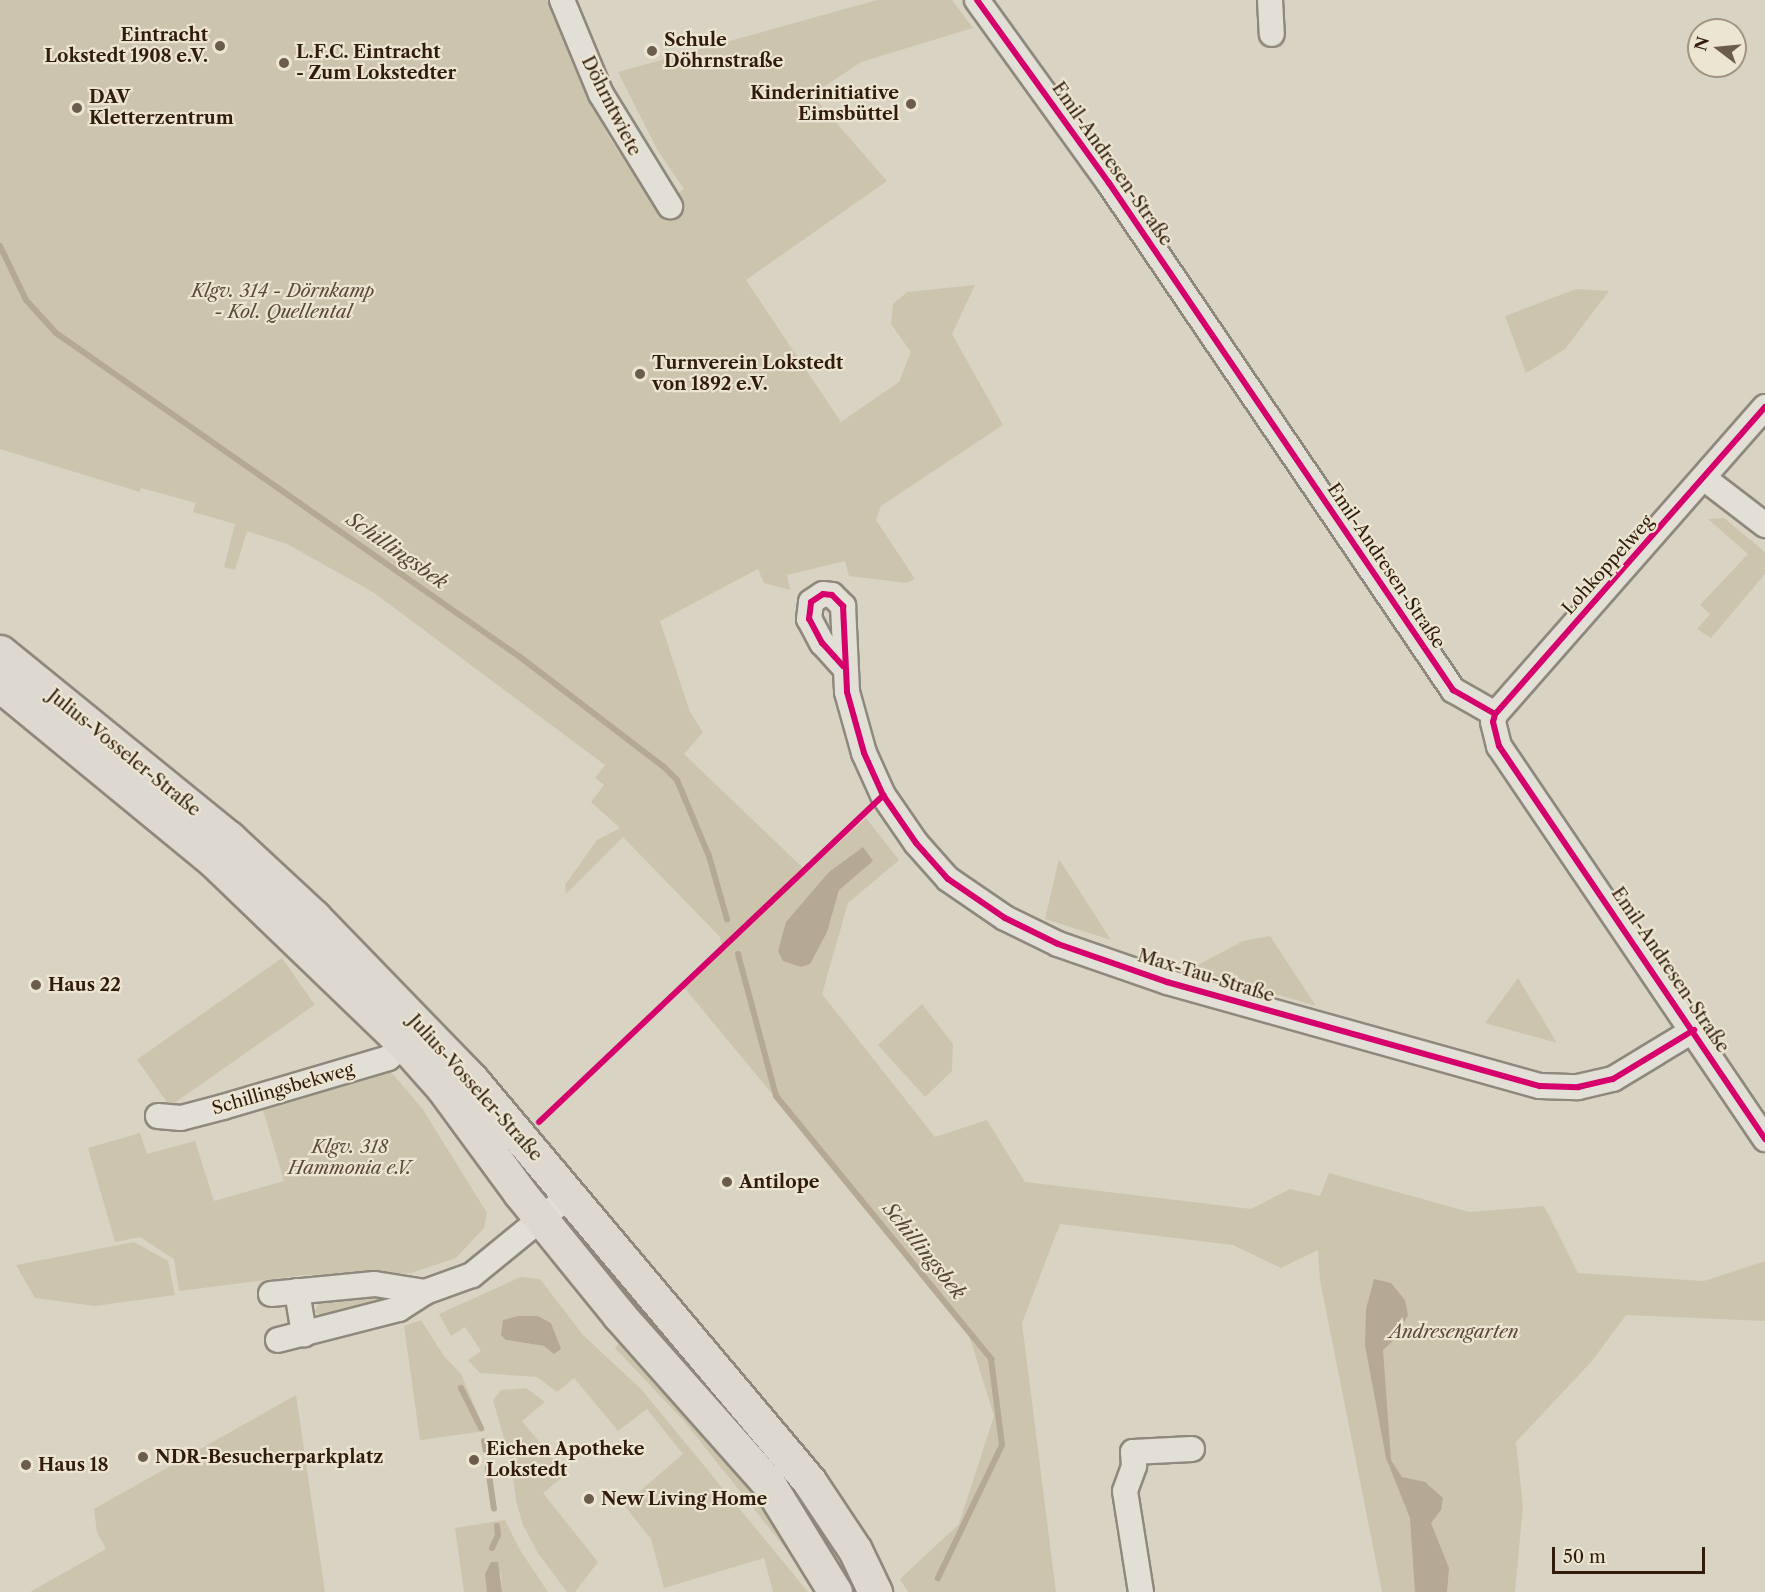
<!DOCTYPE html>
<html>
<head>
<meta charset="utf-8">
<style>
  body { margin:0 }
  #map { position:relative; width:1765px; height:1592px; overflow:hidden; background:#d9d3c3; font-family:"Libre Caslon Text",serif }
  div>[style] { position:absolute }
  [style*='--x'] { left:calc(var(--x)*1px); top:calc(var(--y)*1px); width:calc(var(--w)*1px); rotate:calc(var(--a)*1deg) }
  .green>* { inset:0; background:#cdc4ae; transform-origin:0 0 }
  .water>* { inset:0; background:#b5a993 }
  .stream>* { height:6px; margin:-3px; padding:0 3px; transform-origin:3px; border-radius:3px; background:#b5a993 }
  .roads { filter:drop-shadow(2px 0 #8e887d) drop-shadow(-2px 0 #8e887d) drop-shadow(0 2px #8e887d) drop-shadow(0 -2px #8e887d) }
  .street>* { height:24px; margin:-12px; padding:0 12px; transform-origin:12px; border-radius:12px; background:#e2dfd7 }
  .primary>* { height:33px; margin:-16.5px; padding:0 16.5px; transform-origin:16.5px; border-radius:16.5px; background:#ddd9d0 }
  .cycleway>* { height:6px; margin:-3px; padding:0 3px; transform-origin:3px; border-radius:3px; background:#d6006c }
  .dots>* { width:16px; height:16px; translate:-50% -50%; box-sizing:border-box; border:3px solid #ece5d2; border-radius:50% }
  span { translate:-50% -50%; white-space:nowrap; text-align:center; line-height:1.15; -webkit-text-stroke:4.5px #ece5d2; paint-order:stroke }
  .poi-label { font-size:18px; color:#311c0b; font-weight:700 }
  .right { translate:-100% -50%; text-align:right }
  .left { translate:0 -50%; text-align:left }
  .street-label { font-size:18px; color:#311c0b }
  .park-label { font-size:18px; color:#5d4a36; font-style:italic }
  .water-label { font-size:20px; color:#5a4733; font-style:italic }
  .north { position:absolute; left:1687px; top:18px; width:60px; height:60px; box-sizing:border-box; background:#ece5d2; border:2px solid #a19582; border-radius:50%; rotate:286deg; font-size:16px; font-weight:700; line-height:24px; text-align:center; color:#311c0b }
  .north::after { content:''; display:block; margin:auto; width:21px; height:27px; background:#6c5c4b; clip-path:polygon(50% 0,100% 100%,50% 72%,0 100%) }
  .scale { position:absolute; left:1552px; top:1547px; width:153px; height:27px; box-sizing:border-box; border:3px solid #311c0b; border-top:0; padding-left:8px; font-size:18px; line-height:21px; white-space:nowrap; color:#311c0b; -webkit-text-stroke:4px #ece5d2; paint-order:stroke }
</style>
</head>
<body>
<div id="map">
  <div class="green">
    <div style="clip-path:polygon(0 0,547px 0,607px 134px,657px 209px,684px 189px,658px 151px,618px 72px,877px 0,952px 0,973px 28px,861px 62px,812px 95px,887px 181px,746px 280px,841px 422px,899px 382px,911px 352px,891px 324px,893px 304px,907px 292px,975px 285px,952px 334px,1003px 425px,881px 506px,876px 520px,915px 579px,907px 583px,849px 576px,845px 561px,787px 575px,790px 590px,764px 583px,758px 569px,660px 621px,690px 712px,703px 732px,684px 754px,807px 872px,866px 818px,899px 860px,848px 903px,822px 994px,935px 1137px,987px 1120px,1025px 1182px,1251px 1209px,1290px 1189px,1320px 1196px,1329px 1173px,1469px 1212px,1544px 1206px,1578px 1273px,1704px 1281px,1765px 1261px,1765px 1321px,1626px 1315px,1592px 1361px,1516px 1442px,1523px 1506px,1515px 1592px,1382px 1592px,1320px 1280px,1318px 1250px,1281px 1268px,1233px 1245px,1060px 1224px,1022px 1323px,1056px 1592px,908px 1592px,900px 1579px,959px 1524px,994px 1416px,967px 1329px,682px 985px,723px 949px,720px 937px,623px 837px,566px 894px,565px 885px,597px 840px,620px 828px,591px 802px,604px 785px,595px 778px,605px 765px,373px 592px,287px 544px,247px 531px,235px 570px,224px 567px,235px 524px,193px 512px,196px 503px,141px 488px,140px 492px,0 449px)"></div>
    <div style="clip-path:polygon(1576px 289px,1609px 291px,1565px 349px,1526px 373px,1505px 316px)"></div>
    <div style="clip-path:polygon(1724px 518px,1765px 552px,1765px 574px,1711px 638px,1697px 629px,1710px 614px,1700px 605px,1748px 554px,1708px 519px)"></div>
    <div style="clip-path:polygon(1059px 859px,1111px 940px,1045px 919px)"></div>
    <div style="clip-path:polygon(1270px 936px,1316px 1006px,1190px 969px,1243px 941px)"></div>
    <div style="left:282px;top:958px;width:57px;height:177px;rotate:55deg"></div>
    <div style="clip-path:polygon(1518px 978px,1557px 1043px,1485px 1023px)"></div>
    <div style="clip-path:polygon(922px 1004px,953px 1044px,952px 1071px,925px 1097px,878px 1045px)"></div>
    <div style="clip-path:polygon(390px 1071px,422px 1108px,487px 1213px,484px 1228px,456px 1258px,411px 1273px,304px 1275px,179px 1291px,174px 1259px,140px 1237px,115px 1242px,88px 1148px,140px 1133px,147px 1154px,195px 1141px,214px 1201px,284px 1181px,263px 1110px)"></div>
    <div style="clip-path:polygon(134px 1242px,168px 1261px,175px 1295px,95px 1306px,35px 1298px,16px 1265px)"></div>
    <div style="clip-path:polygon(evenodd,521px 1277px,540px 1279px,583px 1335px,641px 1389px,808px 1592px,773px 1592px,764px 1558px,664px 1588px,651px 1539px,624px 1505px,683px 1454px,647px 1409px,618px 1431px,574px 1378px,557px 1392px,537px 1377px,480px 1373px,468px 1360px,481px 1351px,465px 1327px,451px 1336px,439px 1314px,521px 1277px,518px 1316px,538px 1316px,551px 1323px,554px 1353px,544px 1346px,506px 1340px,518px 1316px)"></div>
    <div style="clip-path:polygon(383px 1291px,394px 1301px,325px 1318px,315px 1312px,318px 1304px,329px 1297px)"></div>
    <div style="clip-path:polygon(421px 1320px,444px 1356px,461px 1374px,485px 1431px,420px 1440px,404px 1326px)"></div>
    <div style="clip-path:polygon(621px 1340px,722px 1446px,812px 1574px,797px 1563px,684px 1421px,615px 1348px)"></div>
    <div style="clip-path:polygon(526px 1388px,545px 1402px,522px 1421px,566px 1474px,543px 1493px,598px 1562px,575px 1592px,567px 1592px,538px 1553px,523px 1525px,516px 1500px,511px 1463px,493px 1400px,501px 1390px)"></div>
    <div style="clip-path:polygon(296px 1395px,325px 1592px,30px 1592px,106px 1549px,97px 1532px,94px 1509px)"></div>
    <div style="clip-path:polygon(505px 1520px,520px 1550px,548px 1592px,502px 1592px,501px 1573px,487px 1592px,464px 1592px,455px 1528px)"></div>
  </div>
  <div class="water">
    <div style="clip-path:polygon(863px 847px,873px 861px,839px 890px,827px 932px,810px 964px,801px 967px,783px 961px,778px 951px,786px 922px,829px 872px)"></div>
    <div style="clip-path:polygon(1374px 1279px,1391px 1283px,1405px 1300px,1408px 1315px,1396px 1338px,1383px 1350px,1391px 1460px,1402px 1477px,1425px 1482px,1443px 1498px,1441px 1510px,1431px 1523px,1449px 1568px,1447px 1592px,1415px 1592px,1410px 1518px,1386px 1458px,1365px 1345px,1366px 1309px)"></div>
    <div style="clip-path:polygon(518px 1316px,538px 1316px,551px 1323px,561px 1349px,554px 1354px,544px 1346px,506px 1340px,501px 1335px,503px 1320px)"></div>
    <div style="clip-path:polygon(491px 1562px,498px 1562px,502px 1592px,487px 1592px,485px 1574px)"></div>
  </div>
  <div class="stream">
    <div style="--x:0;--y:246;--w:60;--a:64.3"></div>
    <div style="--x:26;--y:300;--w:45;--a:47.7"></div>
    <div style="--x:56;--y:333;--w:566;--a:34.93"></div>
    <div style="--x:520;--y:657;--w:181;--a:37.4"></div>
    <div style="--x:664;--y:767;--w:18;--a:45"></div>
    <div style="--x:677;--y:780;--w:82;--a:67.2"></div>
    <div style="--x:709;--y:856;--w:66;--a:74.1"></div>
    <div style="--x:738;--y:954;--w:147;--a:75"></div>
    <div style="--x:776;--y:1096;--w:340;--a:50.7"></div>
    <div style="--x:991;--y:1359;--w:87;--a:82.7"></div>
    <div style="--x:1002;--y:1445;--w:148;--a:115.7"></div>
    <div style="--x:461;--y:1388;--w:45;--a:63.4"></div>
    <div style="--x:484;--y:1441;--w:10;--a:79"></div>
    <div style="--x:488;--y:1468;--w:41;--a:81.7"></div>
    <div style="--x:492;--y:1548;--w:14;--a:-65"></div>
    <div style="--x:498;--y:1535;--w:9;--a:-96"></div>
  </div>
  <div class="roads">
    <div class="street">
      <div style="--x:562;--y:0;--w:102;--a:67.5"></div>
      <div style="--x:601;--y:94;--w:132;--a:58.4"></div>
      <div style="--x:977;--y:0;--w:226;--a:54.2"></div>
      <div style="--x:1109;--y:183;--w:613;--a:55.84"></div>
      <div style="--x:1453;--y:690;--w:48;--a:29.7"></div>
      <div style="--x:1270;--y:0;--w:34;--a:87"></div>
      <div style="--x:1765;--y:407;--w:409;--a:131.3"></div>
      <div style="--x:1495;--y:714;--w:8;--a:104"></div>
      <div style="--x:1493;--y:722;--w:25;--a:76"></div>
      <div style="--x:1499;--y:746;--w:475;--a:55.9"></div>
      <div style="--x:1705;--y:479;--w:76;--a:37.5"></div>
      <div style="--x:843;--y:666;--w:31;--a:-132"></div>
      <div style="--x:822;--y:643;--w:27;--a:-118"></div>
      <div style="--x:809;--y:619;--w:17;--a:-83"></div>
      <div style="--x:811;--y:602;--w:14;--a:-34"></div>
      <div style="--x:823;--y:594;--w:9;--a:6"></div>
      <div style="--x:832;--y:595;--w:16;--a:45"></div>
      <div style="--x:843;--y:606;--w:86;--a:87.3"></div>
      <div style="--x:847;--y:692;--w:63;--a:74.4"></div>
      <div style="--x:864;--y:753;--w:46;--a:65.7"></div>
      <div style="--x:883;--y:795;--w:58;--a:55.5"></div>
      <div style="--x:916;--y:843;--w:48;--a:48.4"></div>
      <div style="--x:948;--y:879;--w:69;--a:34.4"></div>
      <div style="--x:1005;--y:918;--w:59;--a:26.1"></div>
      <div style="--x:1058;--y:944;--w:115;--a:19.2"></div>
      <div style="--x:1167;--y:982;--w:387;--a:15.6"></div>
      <div style="--x:1540;--y:1086;--w:38;--a:2"></div>
      <div style="--x:1578;--y:1087;--w:36;--a:-13"></div>
      <div style="--x:1613;--y:1079;--w:95;--a:-31.2"></div>
      <div style="--x:158;--y:1116;--w:23;--a:5"></div>
      <div style="--x:181;--y:1118;--w:43;--a:-14.7"></div>
      <div style="--x:223;--y:1107;--w:172;--a:-16.5"></div>
      <div style="--x:388;--y:1058;--w:21;--a:-37"></div>
      <div style="--x:297;--y:1291;--w:44;--a:80.8"></div>
      <div style="--x:271;--y:1294;--w:104;--a:-5.5"></div>
      <div style="--x:375;--y:1284;--w:51;--a:9.1"></div>
      <div style="--x:278;--y:1340;--w:125;--a:-14.4"></div>
      <div style="--x:399;--y:1309;--w:31;--a:-33"></div>
      <div style="--x:425;--y:1292;--w:50;--a:-19.9"></div>
      <div style="--x:472;--y:1275;--w:125;--a:-39.2"></div>
      <div style="--x:1141;--y:1592;--w:102;--a:-99"></div>
      <div style="--x:1125;--y:1491;--w:27;--a:-70"></div>
      <div style="--x:1134;--y:1466;--w:14;--a:-94"></div>
      <div style="--x:1133;--y:1452;--w:59;--a:-2.9"></div>
    </div>
    <div class="primary">
      <div style="--x:0;--y:652;--w:295;--a:39.1"></div>
      <div style="--x:229;--y:838;--w:116;--a:42.9"></div>
      <div style="--x:314;--y:917;--w:226;--a:45.9"></div>
      <div style="--x:471;--y:1079;--w:525;--a:49.94"></div>
      <div style="--x:809;--y:1481;--w:83;--a:56.3"></div>
      <div style="--x:855;--y:1550;--w:47;--a:64.5"></div>
      <div style="--x:0;--y:685;--w:274;--a:39.4"></div>
      <div style="--x:212;--y:859;--w:268;--a:43.9"></div>
      <div style="--x:405;--y:1045;--w:57;--a:48.5"></div>
      <div style="--x:443;--y:1088;--w:130;--a:53.7"></div>
      <div style="--x:520;--y:1193;--w:157;--a:50.9"></div>
      <div style="--x:619;--y:1315;--w:225;--a:48.4"></div>
      <div style="--x:768;--y:1483;--w:128;--a:58.4"></div>
    </div>
  </div>
  <div class="cycleway">
    <div style="--x:977;--y:0;--w:226;--a:54.2"></div>
    <div style="--x:1109;--y:183;--w:613;--a:55.84"></div>
    <div style="--x:1453;--y:690;--w:48;--a:29.7"></div>
    <div style="--x:1765;--y:407;--w:409;--a:131.3"></div>
    <div style="--x:1495;--y:714;--w:8;--a:104"></div>
    <div style="--x:1493;--y:722;--w:25;--a:76"></div>
    <div style="--x:1499;--y:746;--w:475;--a:55.9"></div>
    <div style="--x:843;--y:666;--w:31;--a:-132"></div>
    <div style="--x:822;--y:643;--w:27;--a:-118"></div>
    <div style="--x:809;--y:619;--w:17;--a:-83"></div>
    <div style="--x:811;--y:602;--w:14;--a:-34"></div>
    <div style="--x:823;--y:594;--w:9;--a:6"></div>
    <div style="--x:832;--y:595;--w:16;--a:45"></div>
    <div style="--x:843;--y:606;--w:86;--a:87.3"></div>
    <div style="--x:847;--y:692;--w:63;--a:74.4"></div>
    <div style="--x:864;--y:753;--w:46;--a:65.7"></div>
    <div style="--x:883;--y:795;--w:58;--a:55.5"></div>
    <div style="--x:916;--y:843;--w:48;--a:48.4"></div>
    <div style="--x:948;--y:879;--w:69;--a:34.4"></div>
    <div style="--x:1005;--y:918;--w:59;--a:26.1"></div>
    <div style="--x:1058;--y:944;--w:115;--a:19.2"></div>
    <div style="--x:1167;--y:982;--w:387;--a:15.6"></div>
    <div style="--x:1540;--y:1086;--w:38;--a:2"></div>
    <div style="--x:1578;--y:1087;--w:36;--a:-13"></div>
    <div style="--x:1613;--y:1079;--w:95;--a:-31.2"></div>
    <div style="--x:539;--y:1122;--w:475;--a:-43.5"></div>
  </div>
  <div class="dots">
    <div style="left:220px;top:46px;background:#6c5c4b"></div>
    <div style="left:652px;top:51px;background:#6c5c4b"></div>
    <div style="left:284px;top:63px;background:#6c5c4b"></div>
    <div style="left:911px;top:104px;background:#6c5c4b"></div>
    <div style="left:77px;top:108px;background:#6c5c4b"></div>
    <div style="left:640px;top:374px;background:#6c5c4b"></div>
    <div style="left:36px;top:985px;background:#6c5c4b"></div>
    <div style="left:727px;top:1182px;background:#6c5c4b"></div>
    <div style="left:143px;top:1457px;background:#6c5c4b"></div>
    <div style="left:474px;top:1460px;background:#6c5c4b"></div>
    <div style="left:26px;top:1465px;background:#6c5c4b"></div>
    <div style="left:589px;top:1499px;background:#6c5c4b"></div>
  </div>
  <div class="poi-label">
    <span class="right" style="left:208px;top:46px">Eintracht<br>Lokstedt 1908 e.V.</span>
    <span class="left" style="left:664px;top:51px">Schule<br>Döhrnstraße</span>
    <span class="left" style="left:296px;top:63px">L.F.C. Eintracht<br>- Zum Lokstedter</span>
    <span class="right" style="left:899px;top:104px">Kinderinitiative<br>Eimsbüttel</span>
    <span class="left" style="left:89px;top:108px">DAV<br>Kletterzentrum</span>
    <span class="left" style="left:652px;top:374px">Turnverein Lokstedt<br>von 1892 e.V.</span>
    <span class="left" style="left:48px;top:985px">Haus 22</span>
    <span class="left" style="left:739px;top:1182px">Antilope</span>
    <span class="left" style="left:486px;top:1460px">Eichen Apotheke<br>Lokstedt</span>
    <span class="left" style="left:155px;top:1457px">NDR-Besucherparkplatz</span>
    <span class="left" style="left:38px;top:1465px">Haus 18</span>
    <span class="left" style="left:601px;top:1499px">New Living Home</span>
  </div>
  <div class="street-label">
    <span style="left:611px;top:106px;rotate:63deg">Döhrntwiete</span>
    <span style="left:1112px;top:164px;rotate:55deg">Emil-Andresen-Straße</span>
    <span style="left:1608px;top:565px;rotate:-48deg">Lohkoppelweg</span>
    <span style="left:1386px;top:566px;rotate:56deg">Emil-Andresen-Straße</span>
    <span style="left:124px;top:753px;rotate:39deg">Julius-Vosseler-Straße</span>
    <span style="left:1670px;top:970px;rotate:56deg">Emil-Andresen-Straße</span>
    <span style="left:1206px;top:976px;rotate:17deg">Max-Tau-Straße</span>
    <span style="left:475px;top:1088px;rotate:48deg">Julius-Vosseler-Straße</span>
    <span style="left:283px;top:1089px;rotate:-16deg">Schillingsbekweg</span>
  </div>
  <div class="park-label">
    <span style="left:283px;top:302px">Klgv. 314 - Dörnkamp<br>- Kol. Quellental</span>
    <span style="left:350px;top:1158px">Klgv. 318<br>Hammonia e.V.</span>
    <span style="left:1454px;top:1332px">Andresengarten</span>
  </div>
  <div class="water-label">
    <span style="left:397px;top:551px;rotate:35deg">Schillingsbek</span>
    <span style="left:924px;top:1251px;rotate:51deg">Schillingsbek</span>
  </div>
  <div class="north">N</div>
  <div class="scale">50 m</div>
</div>
</body>
</html>
